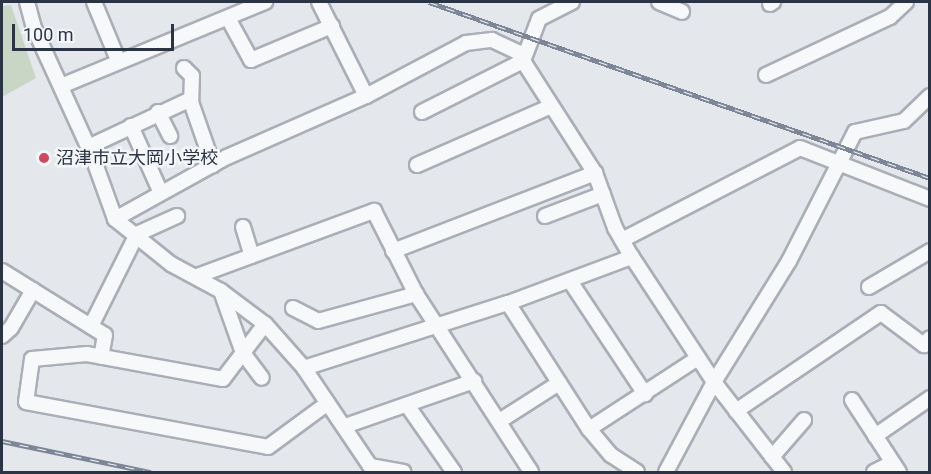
<!DOCTYPE html>
<html>
<head>
<meta charset="utf-8">
<style>
  body { margin:0 }
  #map { position:relative; width:931px; height:474px; overflow:hidden; background:#e4e7ec; font-family:Roboto,"Noto Sans JP",sans-serif }
  div>[style] { position:absolute }
  [style*='--x'] { left:calc(var(--x)*1px); top:calc(var(--y)*1px); width:calc(var(--w)*1px); rotate:calc(var(--a)*1deg) }
  .green>* { inset:0; background:#c9d6c5 }
  .roads { filter:drop-shadow(2px 0 #a9aeb7) drop-shadow(-2px 0 #a9aeb7) drop-shadow(0 2px #a9aeb7) drop-shadow(0 -2px #a9aeb7) }
  .minor>* { height:14px; margin:-7px; padding:0 7px; transform-origin:7px; border-radius:7px; background:#f7f8fa }
  .rail>* { height:5px; margin-top:-2.5px; transform-origin:0; background:repeating-linear-gradient(90deg,#f4f6f9 0 9px,#7d8696 0 18px); box-sizing:border-box; border-block:2px solid #7d8696 }
  .dots>* { width:16px; height:16px; translate:-50% -50%; box-sizing:border-box; border:3px solid #f4f6f9; border-radius:50% }
  span { translate:-50% -50%; white-space:nowrap; text-align:center; line-height:1.15; -webkit-text-stroke:5px #f4f6f9; paint-order:stroke }
  .poi-label { font-size:18px; color:#2b3445 }
  .left { translate:0 -50%; text-align:left }
  .frame { position:absolute; inset:0; border:3px solid #2b3445; pointer-events:none }
  .scale { position:absolute; left:12px; top:24px; width:162px; height:27px; box-sizing:border-box; border:3px solid #2b3445; border-top:0; padding-left:8px; font-size:18px; line-height:21px; white-space:nowrap; color:#2b3445; -webkit-text-stroke:4px #f4f6f9; paint-order:stroke }
</style>
</head>
<body>
<div id="map">
  <div class="green">
    <div style="clip-path:polygon(11px 5px,36px 78px,2px 97px,2px 6px)"></div>
  </div>
  <div class="roads">
    <div class="minor">
      <div style="--x:27;--y:2;--w:27;--a:75"></div>
      <div style="--x:34;--y:28;--w:140;--a:65.5"></div>
      <div style="--x:92;--y:155;--w:68;--a:70.2"></div>
      <div style="--x:115;--y:219;--w:72;--a:38.8"></div>
      <div style="--x:171;--y:264;--w:57;--a:28.4"></div>
      <div style="--x:221;--y:291;--w:55;--a:36.9"></div>
      <div style="--x:265;--y:324;--w:59;--a:48.4"></div>
      <div style="--x:304;--y:368;--w:118;--a:56"></div>
      <div style="--x:370;--y:466;--w:34;--a:10"></div>
      <div style="--x:94;--y:2;--w:63;--a:67.5"></div>
      <div style="--x:319;--y:2;--w:105;--a:63.4"></div>
      <div style="--x:572;--y:2;--w:37;--a:153"></div>
      <div style="--x:539;--y:19;--w:45;--a:110.9"></div>
      <div style="--x:523;--y:61;--w:133;--a:57.3"></div>
      <div style="--x:595;--y:173;--w:59;--a:70"></div>
      <div style="--x:615;--y:228;--w:34;--a:60"></div>
      <div style="--x:632;--y:257;--w:149;--a:56.7"></div>
      <div style="--x:714;--y:382;--w:114;--a:52.1"></div>
      <div style="--x:659;--y:2;--w:25;--a:23"></div>
      <div style="--x:770;--y:4;--w:4;--a:-34"></div>
      <div style="--x:228;--y:18;--w:48;--a:61.3"></div>
      <div style="--x:251;--y:60;--w:88;--a:-22.8"></div>
      <div style="--x:184;--y:68;--w:11;--a:45"></div>
      <div style="--x:192;--y:76;--w:26;--a:92"></div>
      <div style="--x:191;--y:102;--w:67;--a:70.8"></div>
      <div style="--x:766;--y:75;--w:137;--a:-25.1"></div>
      <div style="--x:890;--y:17;--w:22;--a:-43"></div>
      <div style="--x:61;--y:86;--w:221;--a:-22.4"></div>
      <div style="--x:158;--y:112;--w:27;--a:63"></div>
      <div style="--x:422;--y:112;--w:113;--a:-26.8"></div>
      <div style="--x:131;--y:126;--w:73;--a:65.9"></div>
      <div style="--x:88;--y:147;--w:114;--a:-25"></div>
      <div style="--x:417;--y:165;--w:144;--a:-23.7"></div>
      <div style="--x:545;--y:216;--w:62;--a:-20.8"></div>
      <div style="--x:115;--y:219;--w:128;--a:-29"></div>
      <div style="--x:227;--y:157;--w:152;--a:-23.7"></div>
      <div style="--x:366;--y:96;--w:113;--a:-27.9"></div>
      <div style="--x:466;--y:43;--w:26;--a:-7"></div>
      <div style="--x:492;--y:40;--w:35;--a:25"></div>
      <div style="--x:243;--y:227;--w:30;--a:73"></div>
      <div style="--x:622;--y:240;--w:200;--a:-27.3"></div>
      <div style="--x:800;--y:148;--w:140;--a:21.4"></div>
      <div style="--x:393;--y:251;--w:217;--a:-21.1"></div>
      <div style="--x:2;--y:271;--w:121;--a:31.9"></div>
      <div style="--x:105;--y:335;--w:22;--a:100"></div>
      <div style="--x:197;--y:276;--w:189;--a:-20.2"></div>
      <div style="--x:374;--y:211;--w:93;--a:63.2"></div>
      <div style="--x:416;--y:294;--w:212;--a:57.1"></div>
      <div style="--x:570;--y:281;--w:136;--a:56.4"></div>
      <div style="--x:869;--y:287;--w:71;--a:-30.5"></div>
      <div style="--x:221;--y:291;--w:66;--a:70.5"></div>
      <div style="--x:243;--y:353;--w:31;--a:53"></div>
      <div style="--x:508;--y:303;--w:150;--a:57.3"></div>
      <div style="--x:589;--y:429;--w:34;--a:50"></div>
      <div style="--x:611;--y:455;--w:31;--a:33"></div>
      <div style="--x:293;--y:308;--w:28;--a:27"></div>
      <div style="--x:318;--y:321;--w:102;--a:-15.4"></div>
      <div style="--x:265;--y:324;--w:69;--a:127.4"></div>
      <div style="--x:223;--y:379;--w:138;--a:-169.6"></div>
      <div style="--x:87;--y:354;--w:55;--a:174.8"></div>
      <div style="--x:32;--y:359;--w:43;--a:97.9"></div>
      <div style="--x:26;--y:402;--w:246;--a:10.5"></div>
      <div style="--x:268;--y:447;--w:74;--a:-36.3"></div>
      <div style="--x:91;--y:326;--w:103;--a:-63.4"></div>
      <div style="--x:137;--y:234;--w:44;--a:-24.2"></div>
      <div style="--x:2;--y:336;--w:12;--a:-42"></div>
      <div style="--x:11;--y:328;--w:44;--a:-59.9"></div>
      <div style="--x:304;--y:368;--w:214;--a:-17.7"></div>
      <div style="--x:508;--y:303;--w:132;--a:-20.4"></div>
      <div style="--x:852;--y:400;--w:86;--a:56.9"></div>
      <div style="--x:407;--y:405;--w:82;--a:55"></div>
      <div style="--x:736;--y:411;--w:175;--a:-34.1"></div>
      <div style="--x:881;--y:313;--w:54;--a:36.7"></div>
      <div style="--x:924;--y:345;--w:9;--a:-49"></div>
      <div style="--x:501;--y:420;--w:69;--a:-32.5"></div>
      <div style="--x:345;--y:426;--w:137;--a:-19.2"></div>
      <div style="--x:589;--y:429;--w:130;--a:-33.1"></div>
      <div style="--x:875;--y:436;--w:67;--a:-34.6"></div>
      <div style="--x:772;--y:457;--w:49;--a:-49.1"></div>
      <div style="--x:666;--y:472;--w:102;--a:-61.9"></div>
      <div style="--x:714;--y:382;--w:142;--a:-58.2"></div>
      <div style="--x:789;--y:261;--w:145;--a:-62.9"></div>
      <div style="--x:855;--y:132;--w:50;--a:-12.7"></div>
      <div style="--x:904;--y:121;--w:36;--a:-44"></div>
      <div style="--x:874;--y:472;--w:20;--a:-27"></div>
    </div>
  </div>
  <div class="rail">
    <div style="--x:429;--y:2;--w:531;--a:19.36"></div>
    <div style="--x:2;--y:441;--w:152;--a:11.8"></div>
  </div>
  <div class="dots">
    <div style="left:44px;top:158px;background:#d1495b"></div>
  </div>
  <div class="poi-label">
    <span class="left" style="left:56px;top:158px">沼津市立大岡小学校</span>
  </div>
  <div class="frame"></div>
  <div class="scale">100 m</div>
</div>
</body>
</html>
